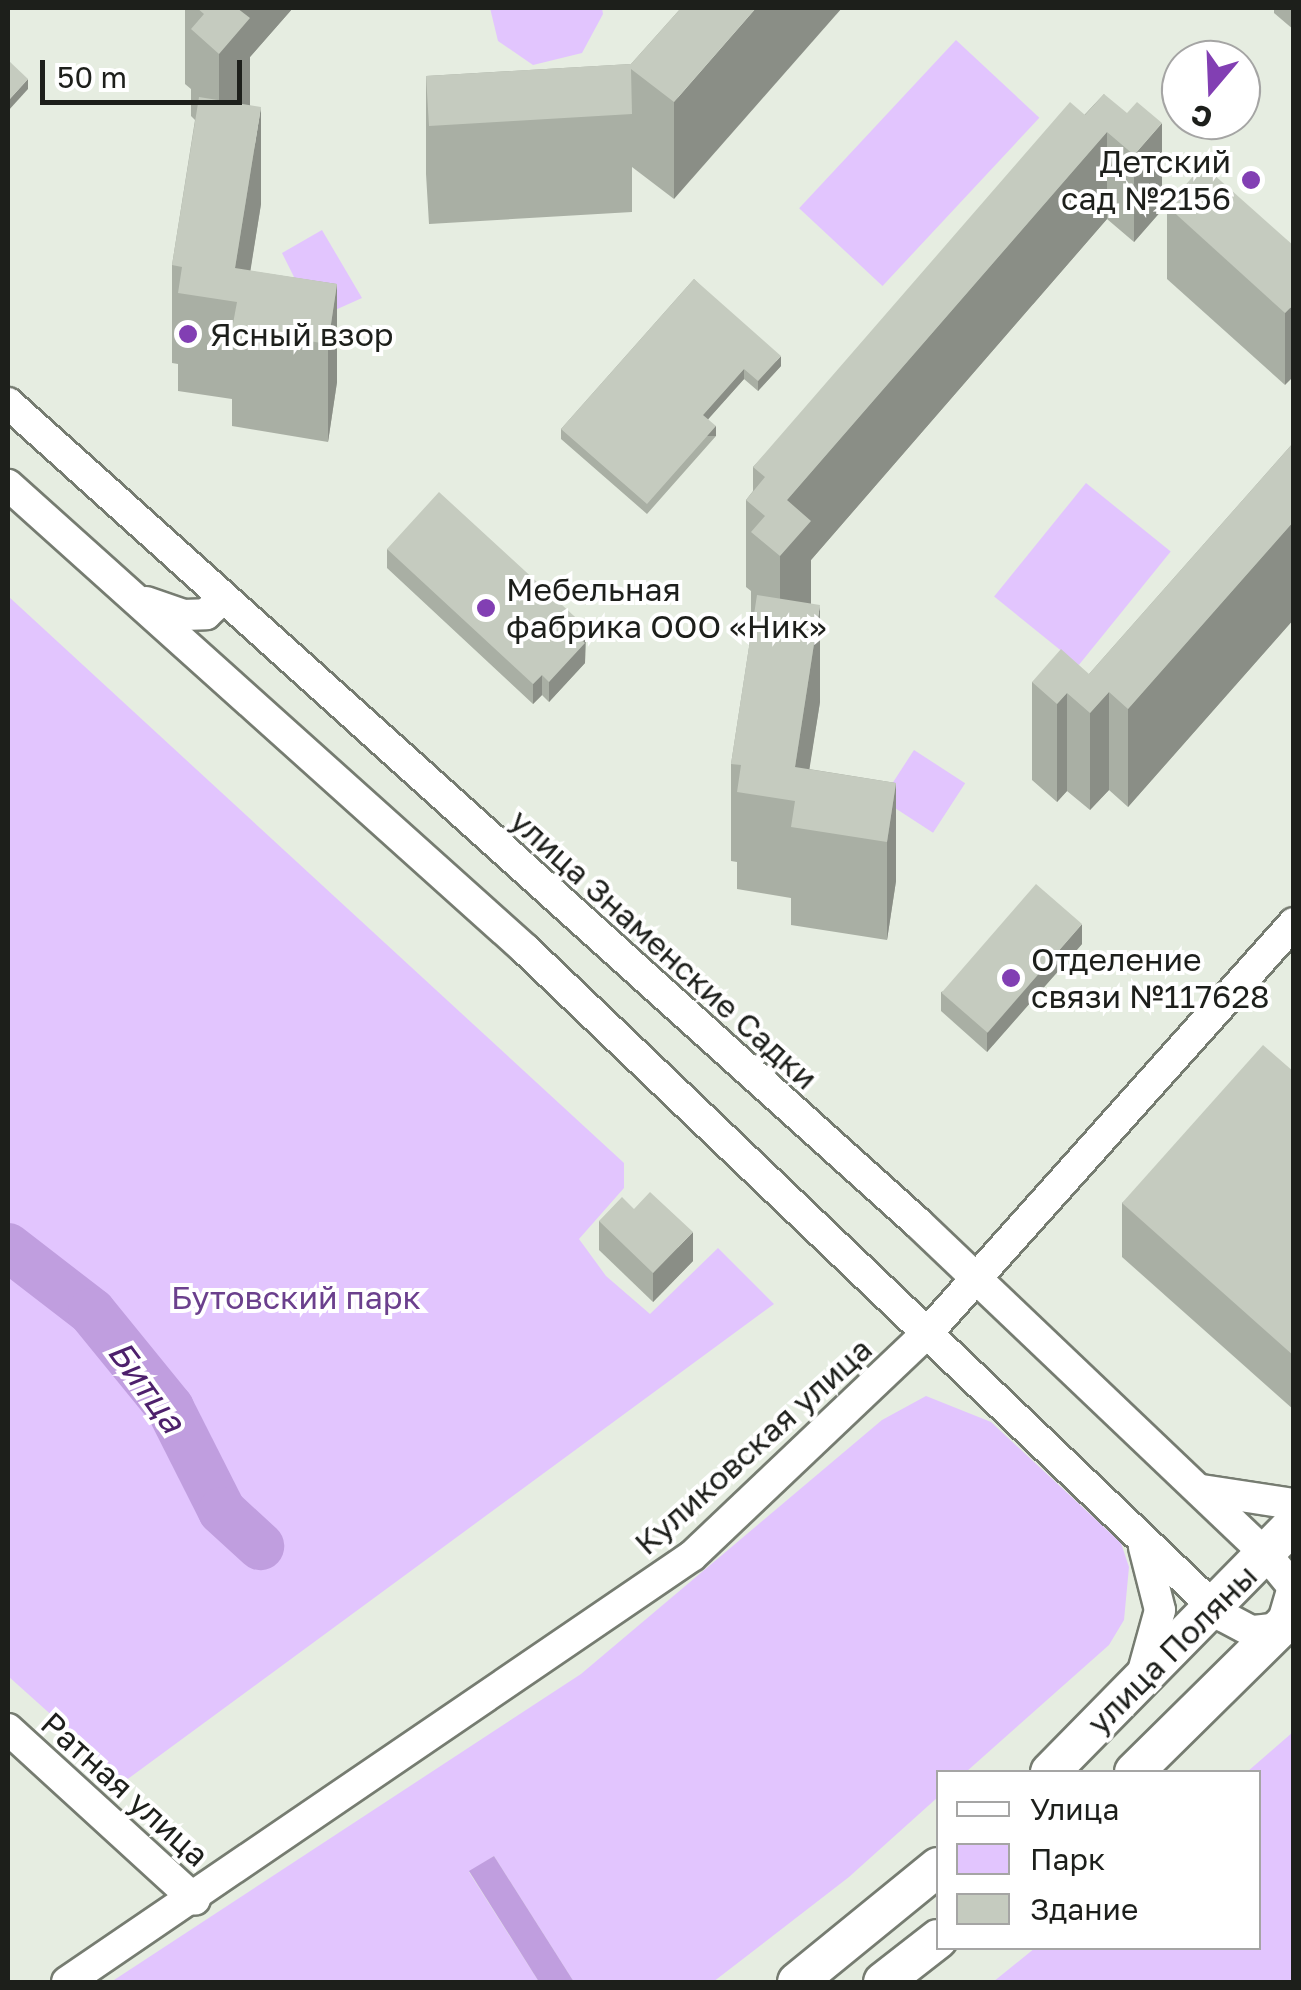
<!DOCTYPE html>
<html>
<head>
<meta charset="utf-8">
<style>
  body { margin:0 }
  #map { position:relative; width:1301px; height:1990px; overflow:hidden; background:#e6ede1; font-family:"Golos Text",sans-serif }
  div>[style] { position:absolute }
  [style*='--x'] { left:calc(var(--x)*1px); top:calc(var(--y)*1px); width:calc(var(--w)*1px); rotate:calc(var(--a)*1deg) }
  .green>* { inset:0; background:#e2c5fe; transform-origin:0 0 }
  .water>* { inset:0; background:#c09edf }
  .river>* { height:48px; margin:-24px; padding:0 24px; transform-origin:24px; border-radius:24px; background:#c09edf }
  .roads { filter:drop-shadow(2px 0 #767c71) drop-shadow(-2px 0 #767c71) drop-shadow(0 2px #767c71) drop-shadow(0 -2px #767c71) }
  .minor>* { height:30px; margin:-15px; padding:0 15px; transform-origin:15px; border-radius:15px; background:#fff }
  .major>* { height:38px; margin:-19px; padding:0 19px; transform-origin:19px; border-radius:19px; background:#fff }
  .wall>* { inset:0; background:#a9afa4 }
  .shaded-wall>* { inset:0; background:#8a8e86; transform-origin:0 0 }
  .building>* { inset:0; background:#c5cbbf; transform-origin:0 0 }
  .dots>* { width:28px; height:28px; translate:-50% -50%; box-sizing:border-box; border:5px solid #fff; border-radius:50% }
  span { translate:-50% -50%; white-space:nowrap; text-align:center; line-height:1.15; -webkit-text-stroke:8px #fff; paint-order:stroke }
  .poi-label { font-size:32px; color:#1d1f1b }
  .right { translate:-100% -50%; text-align:right }
  .left { translate:0 -50%; text-align:left }
  .street-label { font-size:32px; color:#1d1f1b }
  .park-label { font-size:32px; color:#6b408d }
  .water-label { font-size:35px; color:#4d206c; font-style:italic }
  .frame { position:absolute; inset:0; border:10px solid #1d1f1b; pointer-events:none }
  .legend { position:absolute; left:936px; top:1770px; width:325px; height:180px; box-sizing:border-box; background:#fff; border:2px solid #a5a5a4; margin:0; padding:12px 18px; list-style:none; font-size:30px; color:#1d1f1b }
  .legend li { display:flex; align-items:center; gap:20px; height:50px }
  .legend b { width:50px; border:2px solid #a5a5a4 }
  .north { position:absolute; left:1161px; top:40px; width:100px; height:100px; box-sizing:border-box; background:#fff; border:2px solid #a5a5a4; border-radius:50%; rotate:199deg; font-size:28px; font-weight:700; line-height:40px; text-align:center; color:#1d1f1b }
  .north::after { content:''; display:block; margin:auto; width:35px; height:45px; background:#823fb3; clip-path:polygon(50% 0,100% 100%,50% 72%,0 100%) }
  .scale { position:absolute; left:40px; top:60px; width:202px; height:45px; box-sizing:border-box; border:5px solid #1d1f1b; border-top:0; padding-left:12px; font-size:30px; line-height:35px; white-space:nowrap; color:#1d1f1b; -webkit-text-stroke:8px #fff; paint-order:stroke }
</style>
</head>
<body>
<div id="map">
  <div class="green">
    <div style="clip-path:polygon(490px 8px,602px 8px,603px 14px,582px 53px,533px 65px,498px 41px)"></div>
    <div style="left:956px;top:40px;width:114px;height:230px;rotate:43deg"></div>
    <div style="clip-path:polygon(322px 230px,362px 298px,315px 319px,282px 253px)"></div>
    <div style="left:1086px;top:483px;width:109px;height:146px;rotate:39deg"></div>
    <div style="clip-path:polygon(8px 596px,624px 1163px,624px 1188px,579px 1239px,606px 1276px,650px 1314px,718px 1248px,774px 1304px,125px 1781px,8px 1676px)"></div>
    <div style="left:914px;top:750px;width:61px;height:59px;rotate:33deg"></div>
    <div style="clip-path:polygon(926px 1396px,991px 1422px,1121px 1543px,1129px 1567px,1124px 1620px,1109px 1645px,966px 1772px,938px 1772px,938px 1797px,849px 1877px,713px 1982px,574px 1982px,494px 1856px,469px 1872px,539px 1982px,111px 1982px,581px 1674px,882px 1420px)"></div>
    <div style="clip-path:polygon(1293px 1732px,1293px 1982px,993px 1982px,1035px 1948px,1258px 1948px,1258px 1772px,1247px 1772px)"></div>
  </div>
  <div class="water">
    <div style="clip-path:polygon(494px 1856px,574px 1982px,539px 1982px,469px 1871px)"></div>
  </div>
  <div class="river">
    <div style="--x:8;--y:1247;--w:106;--a:37.7"></div>
    <div style="--x:92;--y:1312;--w:124;--a:50.9"></div>
    <div style="--x:170;--y:1408;--w:115;--a:63.2"></div>
    <div style="--x:222;--y:1511;--w:52;--a:42.6"></div>
  </div>
  <div class="roads">
    <div class="minor">
      <div style="--x:8;--y:403;--w:1225;--a:42.02"></div>
      <div style="--x:918;--y:1223;--w:480;--a:43.6"></div>
      <div style="--x:1266;--y:1554;--w:43;--a:50.7"></div>
      <div style="--x:1293;--y:1587;--w:43;--a:106.3"></div>
      <div style="--x:1281;--y:1628;--w:30;--a:174"></div>
      <div style="--x:1251;--y:1631;--w:32;--a:-152"></div>
      <div style="--x:1223;--y:1616;--w:965;--a:-136.3"></div>
      <div style="--x:525;--y:949;--w:695;--a:-138.09"></div>
      <div style="--x:146;--y:602;--w:39;--a:19"></div>
      <div style="--x:183;--y:615;--w:23;--a:-2"></div>
      <div style="--x:206;--y:614;--w:23;--a:-43"></div>
      <div style="--x:1202;--y:1490;--w:93;--a:8.7"></div>
      <div style="--x:1142;--y:1675;--w:67;--a:-74.5"></div>
      <div style="--x:1160;--y:1610;--w:65;--a:-104.3"></div>
      <div style="--x:8;--y:1729;--w:253;--a:42.4"></div>
      <div style="--x:67;--y:1982;--w:756;--a:-34.28"></div>
      <div style="--x:692;--y:1556;--w:328;--a:-43.5"></div>
      <div style="--x:930;--y:1330;--w:546;--a:-48.19"></div>
    </div>
    <div class="major">
      <div style="--x:1050;--y:1772;--w:348;--a:-45.5"></div>
      <div style="--x:1134;--y:1772;--w:225;--a:-44.6"></div>
      <div style="--x:797;--y:1982;--w:182;--a:-39.2"></div>
      <div style="--x:883;--y:1982;--w:70;--a:-38"></div>
    </div>
  </div>
  <div class="wall">
    <div style="clip-path:polygon(185px 8px,293px 8px,250px 57px,250px 105px,261px 204px,250px 271px,337px 284px,337px 382px,328px 442px,232px 426px,232px 399px,178px 391px,178px 364px,172px 363px,172px 265px,195px 120px,191px 116px,191px 89px,185px 84px)"></div>
    <div style="clip-path:polygon(681px 8px,674px 199px,632px 167px,632px 212px,429px 224px,426px 174px,426px 76px,631px 64px)"></div>
    <div style="clip-path:polygon(1274px 8px,1294px 8px,1294px 30px,1274px 13px)"></div>
    <div style="clip-path:polygon(1104px 94px,1162px 210px,1134px 242px,1107px 219px,811px 560px,811px 604px,820px 702px,809px 769px,896px 783px,896px 881px,887px 940px,791px 925px,791px 898px,737px 889px,737px 862px,731px 861px,731px 764px,753px 621px,751px 619px,751px 591px,746px 587px,746px 500px,753px 491px,753px 467px)"></div>
    <div style="clip-path:polygon(1167px 206px,1294px 246px,1285px 385px,1167px 279px)"></div>
    <div style="clip-path:polygon(694px 279px,781px 366px,758px 391px,744px 379px,708px 419px,716px 436px,647px 514px,561px 439px,561px 429px)"></div>
    <div style="clip-path:polygon(1294px 442px,1294px 619px,1128px 807px,1109px 790px,1090px 810px,1067px 791px,1057px 802px,1032px 780px,1032px 682px,1089px 674px)"></div>
    <div style="clip-path:polygon(387px 549px,586px 627px,585px 663px,549px 702px,542px 695px,533px 704px,387px 568px)"></div>
    <div style="clip-path:polygon(1082px 944px,987px 1052px,941px 1011px,941px 992px)"></div>
    <div style="clip-path:polygon(1294px 1072px,1294px 1410px,1122px 1257px,1122px 1203px)"></div>
    <div style="clip-path:polygon(634px 1209px,693px 1261px,653px 1302px,599px 1250px,599px 1221px)"></div>
  </div>
  <div class="shaded-wall">
    <div style="clip-path:polygon(226px 8px,293px 8px,250px 57px,250px 105px,219px 141px,219px 54px)"></div>
    <div style="clip-path:polygon(756px 8px,842px 8px,674px 199px,674px 102px)"></div>
    <div style="clip-path:polygon(28px 79px,28px 89px,8px 111px,8px 101px)"></div>
    <div style="clip-path:polygon(261px 107px,261px 204px,241px 330px,235px 268px)"></div>
    <div style="clip-path:polygon(1162px 123px,1162px 210px,1134px 242px,1134px 155px)"></div>
    <div style="clip-path:polygon(1107px 132px,1107px 219px,811px 560px,811px 608px,780px 644px,780px 556px,787px 500px)"></div>
    <div style="clip-path:polygon(337px 284px,337px 382px,328px 442px,328px 344px)"></div>
    <div style="clip-path:polygon(1294px 304px,1294px 376px,1285px 385px,1285px 313px)"></div>
    <div style="clip-path:polygon(781px 356px,781px 366px,758px 391px,758px 381px)"></div>
    <div style="clip-path:polygon(744px 369px,744px 379px,703px 425px,703px 415px)"></div>
    <div style="left:716px;top:426px;width:10px;height:104px;rotate:90deg"></div>
    <div style="clip-path:polygon(1294px 521px,1294px 619px,1128px 807px,1128px 709px)"></div>
    <div style="clip-path:polygon(820px 605px,820px 702px,800px 829px,795px 767px)"></div>
    <div style="clip-path:polygon(586px 627px,585px 663px,549px 702px,549px 682px,578px 636px)"></div>
    <div style="clip-path:polygon(542px 675px,542px 695px,533px 704px,533px 684px)"></div>
    <div style="clip-path:polygon(1109px 692px,1109px 790px,1090px 810px,1090px 713px)"></div>
    <div style="clip-path:polygon(1067px 693px,1067px 791px,1057px 802px,1057px 704px)"></div>
    <div style="clip-path:polygon(896px 783px,896px 881px,887px 940px,887px 842px)"></div>
    <div style="clip-path:polygon(1082px 924px,1082px 944px,987px 1052px,987px 1032px)"></div>
    <div style="clip-path:polygon(693px 1232px,693px 1261px,653px 1302px,653px 1273px)"></div>
  </div>
  <div class="building">
    <div style="clip-path:polygon(197px 8px,237px 8px,250px 18px,219px 54px,191px 29px,204px 14px)"></div>
    <div style="clip-path:polygon(681px 8px,756px 8px,674px 102px,631px 69px,632px 114px,429px 126px,426px 76px,631px 64px)"></div>
    <div style="clip-path:polygon(8px 60px,28px 79px,8px 101px)"></div>
    <div style="clip-path:polygon(1104px 94px,1127px 113px,1137px 102px,1162px 123px,1134px 155px,1107px 132px,787px 500px,811px 521px,780px 556px,751px 532px,765px 516px,746px 500px,765px 477px,753px 467px,1070px 102px,1085px 115px)"></div>
    <div style="clip-path:polygon(199px 97px,261px 107px,235px 268px,337px 284px,328px 344px,232px 329px,237px 302px,178px 293px,182px 267px,172px 265px)"></div>
    <div style="clip-path:polygon(1203px 165px,1294px 246px,1294px 304px,1285px 313px,1167px 206px)"></div>
    <div style="clip-path:polygon(694px 279px,781px 356px,758px 381px,744px 369px,703px 415px,716px 426px,647px 504px,561px 429px)"></div>
    <div style="clip-path:polygon(1294px 442px,1294px 521px,1128px 709px,1109px 692px,1090px 713px,1067px 693px,1057px 704px,1032px 682px,1061px 649px,1089px 674px)"></div>
    <div style="clip-path:polygon(439px 492px,586px 627px,578px 636px,585px 643px,549px 682px,542px 675px,533px 684px,387px 549px)"></div>
    <div style="clip-path:polygon(757px 595px,820px 605px,795px 767px,896px 783px,887px 842px,791px 827px,795px 801px,737px 792px,741px 765px,731px 764px)"></div>
    <div style="left:1036px;top:884px;width:61px;height:144px;rotate:41deg"></div>
    <div style="clip-path:polygon(1263px 1045px,1294px 1072px,1294px 1356px,1122px 1203px)"></div>
    <div style="clip-path:polygon(650px 1192px,693px 1232px,653px 1273px,599px 1221px,622px 1197px,634px 1209px)"></div>
  </div>
  <div class="dots">
    <div style="left:1251px;top:180px;background:#823fb3"></div>
    <div style="left:188px;top:334px;background:#823fb3"></div>
    <div style="left:486px;top:608px;background:#823fb3"></div>
    <div style="left:1011px;top:978px;background:#823fb3"></div>
  </div>
  <div class="poi-label">
    <span class="right" style="left:1231px;top:180px">Детский<br>сад №2156</span>
    <span class="left" style="left:210px;top:334px">Ясный взор</span>
    <span class="left" style="left:506px;top:608px">Мебельная<br>фабрика ООО «Ник»</span>
    <span class="left" style="left:1031px;top:978px">Отделение<br>связи №117628</span>
  </div>
  <div class="street-label">
    <span style="left:664px;top:949px;rotate:42deg">улица Знаменские Садки</span>
    <span style="left:753px;top:1446px;rotate:-42deg">Куликовская улица</span>
    <span style="left:1172px;top:1649px;rotate:-45deg">улица Поляны</span>
    <span style="left:125px;top:1789px;rotate:42deg">Ратная улица</span>
  </div>
  <div class="park-label">
    <span style="left:296px;top:1297px">Бутовский парк</span>
  </div>
  <div class="water-label">
    <span style="left:147px;top:1386px;rotate:54deg">Битца</span>
  </div>
  <div class="frame"></div>
  <ul class="legend">
  <li><b style="height:12px;background:#fff"></b>Улица</li>
  <li><b style="height:28px;background:#e2c5fe"></b>Парк</li>
  <li><b style="height:28px;background:#c5cbbf"></b>Здание</li>
  </ul>
  <div class="north">С</div>
  <div class="scale">50 m</div>
</div>
</body>
</html>
